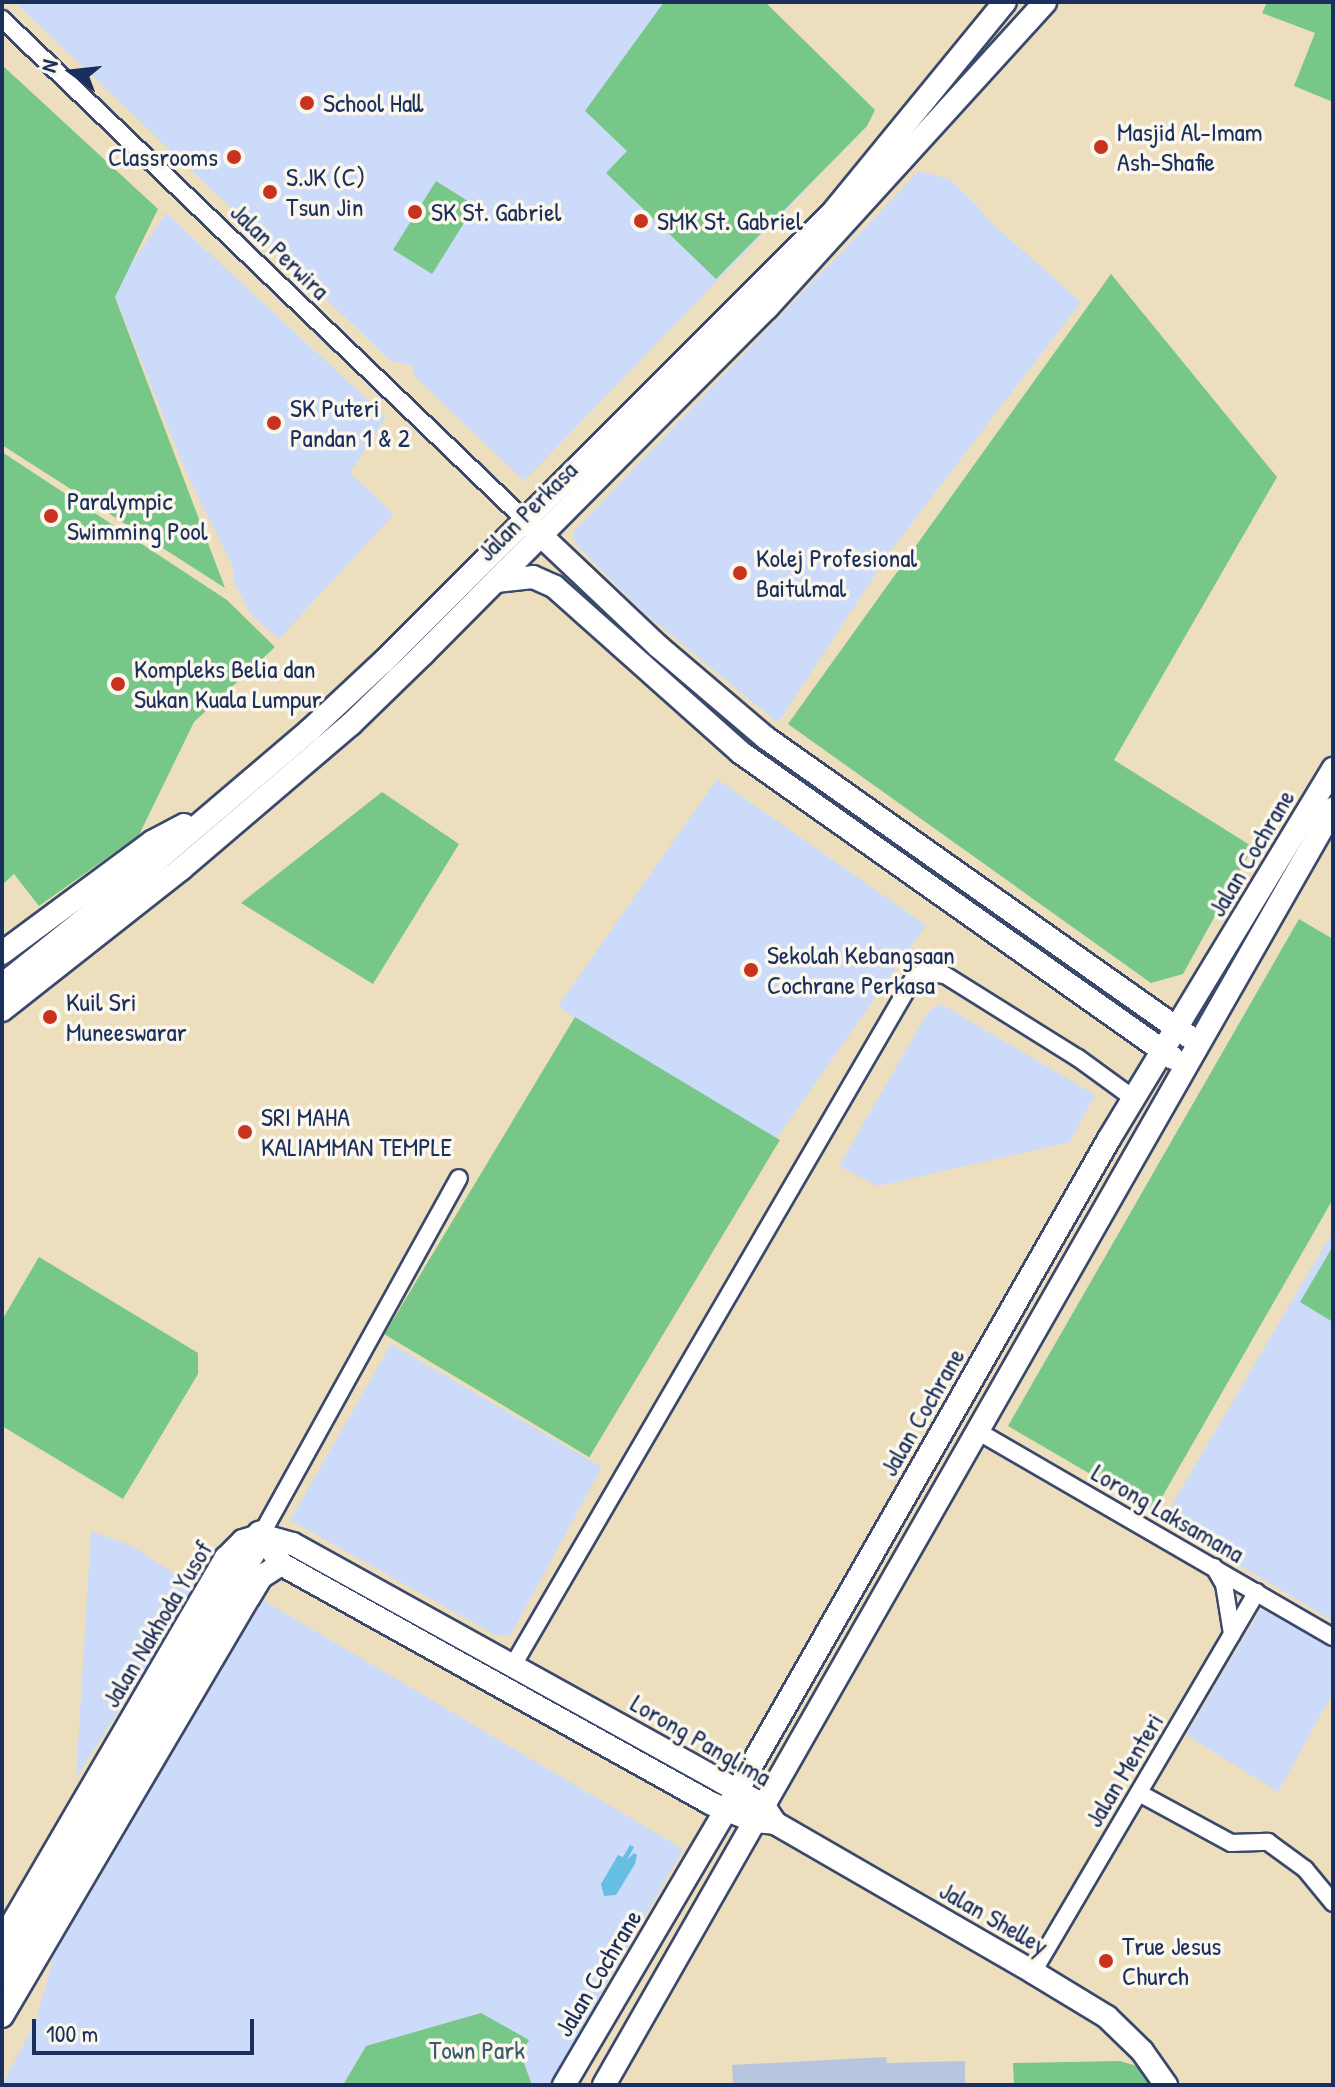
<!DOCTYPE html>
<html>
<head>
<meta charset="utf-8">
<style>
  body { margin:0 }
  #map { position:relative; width:1335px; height:2087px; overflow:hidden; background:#eddfbd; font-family:"Patrick Hand",sans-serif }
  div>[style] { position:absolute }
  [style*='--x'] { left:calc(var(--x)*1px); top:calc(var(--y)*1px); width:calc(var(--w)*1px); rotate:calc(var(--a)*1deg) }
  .built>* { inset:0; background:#ccdbf9; transform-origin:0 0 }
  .industrial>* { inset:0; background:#b8c5de }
  .green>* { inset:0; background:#77c788; transform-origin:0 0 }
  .water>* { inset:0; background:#66bee3 }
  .roads { filter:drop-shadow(2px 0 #3a496c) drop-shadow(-2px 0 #3a496c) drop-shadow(0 2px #3a496c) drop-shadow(0 -2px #3a496c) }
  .street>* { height:16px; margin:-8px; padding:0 8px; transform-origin:8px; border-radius:8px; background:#fff }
  .secondary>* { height:22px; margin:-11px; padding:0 11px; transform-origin:11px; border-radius:11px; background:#fff }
  .highway>* { height:28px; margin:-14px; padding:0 14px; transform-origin:14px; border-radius:14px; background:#fff }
  .dots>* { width:22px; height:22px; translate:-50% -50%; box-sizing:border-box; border:4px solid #fbf7ec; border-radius:50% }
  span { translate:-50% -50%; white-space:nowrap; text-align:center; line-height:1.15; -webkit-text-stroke:7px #fbf7ec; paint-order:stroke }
  .poi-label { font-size:26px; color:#1b2f5e }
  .left { translate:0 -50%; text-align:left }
  .right { translate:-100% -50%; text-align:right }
  .street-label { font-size:26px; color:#1b2f5e }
  .park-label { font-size:26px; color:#375d6b }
  .frame { position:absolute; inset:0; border:4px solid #1b2f5e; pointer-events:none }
  .north { position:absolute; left:32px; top:32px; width:80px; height:80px; -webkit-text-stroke:6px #fbf7ec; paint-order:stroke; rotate:285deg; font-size:22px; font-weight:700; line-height:32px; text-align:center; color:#1b2f5e }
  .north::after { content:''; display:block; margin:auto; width:28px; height:36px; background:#1b2f5e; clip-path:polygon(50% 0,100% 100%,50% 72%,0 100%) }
  .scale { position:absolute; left:32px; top:2019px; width:222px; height:36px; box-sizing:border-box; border:4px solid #1b2f5e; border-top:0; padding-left:10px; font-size:24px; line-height:28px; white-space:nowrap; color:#1b2f5e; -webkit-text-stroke:6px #fbf7ec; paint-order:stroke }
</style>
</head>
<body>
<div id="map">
  <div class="built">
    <div style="clip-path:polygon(15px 2px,765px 2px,875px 110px,867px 126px,524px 481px,413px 375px,413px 366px,391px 361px)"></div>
    <div style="clip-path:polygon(919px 171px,949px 179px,978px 206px,987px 219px,1081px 302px,892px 549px,778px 723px,640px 609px,575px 543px,573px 532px)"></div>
    <div style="clip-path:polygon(166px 213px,386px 417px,350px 473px,394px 514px,279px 639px,252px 616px,233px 581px,234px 569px,186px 472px,113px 291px)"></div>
    <div style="left:717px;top:779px;width:255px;height:277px;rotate:35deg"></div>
    <div style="clip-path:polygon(941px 1004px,1095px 1095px,1070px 1142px,878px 1186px,839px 1166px,928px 1012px)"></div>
    <div style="clip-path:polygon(1333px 1231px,1333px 1621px,1163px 1520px)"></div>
    <div style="clip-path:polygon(391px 1344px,602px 1467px,510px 1636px,497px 1636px,290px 1520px)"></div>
    <div style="clip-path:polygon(91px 1531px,130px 1545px,197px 1588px,76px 1778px)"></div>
    <div style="clip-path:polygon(263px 1600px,683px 1849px,550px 2085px,2px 2085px,36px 2021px,54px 1955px)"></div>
    <div style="clip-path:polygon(1263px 1605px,1333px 1647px,1333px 1693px,1278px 1792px,1186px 1735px)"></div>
  </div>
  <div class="industrial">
    <div style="clip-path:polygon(886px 2057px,887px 2063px,965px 2061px,965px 2084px,990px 2085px,717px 2085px,733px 2084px,732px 2065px)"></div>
  </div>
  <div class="green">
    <div style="clip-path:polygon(664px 2px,765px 2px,875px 110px,867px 126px,716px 279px,606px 173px,627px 151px,585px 111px)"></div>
    <div style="clip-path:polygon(1267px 2px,1333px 2px,1333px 102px,1294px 86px,1315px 33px,1262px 13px)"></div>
    <div style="clip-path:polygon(2px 65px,158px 209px,115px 297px,225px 588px,2px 445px)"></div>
    <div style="left:436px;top:181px;width:46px;height:81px;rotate:32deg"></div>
    <div style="clip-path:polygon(1111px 274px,1277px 477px,1114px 760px,1253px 847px,1183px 974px,1151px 983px,788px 724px)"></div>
    <div style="clip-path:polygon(2px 452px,227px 600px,275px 647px,194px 722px,139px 835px,39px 906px,14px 874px,2px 885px)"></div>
    <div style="clip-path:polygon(382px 792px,459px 844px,373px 984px,241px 903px)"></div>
    <div style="clip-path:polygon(1299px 919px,1333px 939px,1333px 1199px,1154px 1511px,1008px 1426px)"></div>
    <div style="left:575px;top:1017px;width:239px;height:370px;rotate:31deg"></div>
    <div style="clip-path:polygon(1333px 1246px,1333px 1322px,1300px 1302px)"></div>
    <div style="clip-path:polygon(39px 1257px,198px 1353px,198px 1374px,123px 1499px,2px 1426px,2px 1320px)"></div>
    <div style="clip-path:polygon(481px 2013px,529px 2040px,521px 2055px,532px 2085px,343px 2085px,366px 2046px)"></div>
    <div style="clip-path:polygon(1120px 2061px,1140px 2067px,1154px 2085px,1014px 2085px,1013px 2063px)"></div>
  </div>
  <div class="water">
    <div style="clip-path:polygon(630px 1845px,634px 1847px,627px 1860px,634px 1853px,637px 1855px,635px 1864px,616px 1895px,604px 1896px,601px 1884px,618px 1855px,623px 1857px)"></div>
  </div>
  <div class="roads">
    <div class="street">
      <div style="--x:2;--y:19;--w:723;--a:43.77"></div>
      <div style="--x:979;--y:1432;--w:409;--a:30.1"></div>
      <div style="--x:261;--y:1535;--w:408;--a:-61"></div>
      <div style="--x:1214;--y:1567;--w:20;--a:60"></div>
      <div style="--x:1224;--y:1584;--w:51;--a:80.9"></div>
      <div style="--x:512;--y:1667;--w:799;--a:-59.77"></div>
      <div style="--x:914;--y:977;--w:12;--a:-24"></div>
      <div style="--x:925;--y:972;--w:20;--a:9"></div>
      <div style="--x:945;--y:975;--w:157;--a:32"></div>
      <div style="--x:1078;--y:1058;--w:68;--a:36"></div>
      <div style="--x:1139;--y:1793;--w:105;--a:28.5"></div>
      <div style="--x:1231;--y:1843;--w:37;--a:-2"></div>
      <div style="--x:1268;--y:1842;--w:46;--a:36.1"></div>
      <div style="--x:1305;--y:1869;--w:44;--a:50.5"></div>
      <div style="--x:1033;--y:1972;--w:441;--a:-59.5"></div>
    </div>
    <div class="secondary">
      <div style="--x:531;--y:526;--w:176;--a:43.4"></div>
      <div style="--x:659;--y:647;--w:140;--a:40.4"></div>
      <div style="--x:766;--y:738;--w:517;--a:35.23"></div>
      <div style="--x:496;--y:581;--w:37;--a:-6"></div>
      <div style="--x:533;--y:577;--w:24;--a:24"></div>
      <div style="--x:555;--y:587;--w:248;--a:41.7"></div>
      <div style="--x:740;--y:752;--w:530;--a:35.25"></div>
      <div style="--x:2;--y:953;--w:187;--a:-36.5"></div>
      <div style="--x:152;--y:842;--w:36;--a:-28"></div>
      <div style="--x:2;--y:985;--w:178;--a:-38.6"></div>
      <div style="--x:141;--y:874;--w:222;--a:-40.4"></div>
      <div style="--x:310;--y:730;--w:100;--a:-43"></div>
      <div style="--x:383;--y:662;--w:636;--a:-45"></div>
      <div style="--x:833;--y:212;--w:271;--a:-50.7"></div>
      <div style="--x:2;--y:1010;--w:228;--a:-38.2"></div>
      <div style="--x:181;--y:869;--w:223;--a:-40.5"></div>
      <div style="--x:351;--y:724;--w:100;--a:-44.2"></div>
      <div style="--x:423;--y:654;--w:488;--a:-45.2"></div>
      <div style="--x:767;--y:308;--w:413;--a:-47.7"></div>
      <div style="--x:261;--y:1535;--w:35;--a:55"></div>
      <div style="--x:281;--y:1564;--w:491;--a:29.1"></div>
      <div style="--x:710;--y:1803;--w:48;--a:22.2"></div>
      <div style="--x:754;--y:1821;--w:21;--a:5"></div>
      <div style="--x:775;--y:1823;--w:298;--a:30"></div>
      <div style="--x:1033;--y:1972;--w:87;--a:31.3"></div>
      <div style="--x:1107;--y:2017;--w:49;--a:44.2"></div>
      <div style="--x:1142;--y:2051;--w:42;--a:54.8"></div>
      <div style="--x:2;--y:1941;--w:444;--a:-59.7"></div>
      <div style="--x:226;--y:1558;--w:24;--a:-45"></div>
      <div style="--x:243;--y:1541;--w:19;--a:-18"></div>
      <div style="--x:261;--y:1535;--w:33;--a:16"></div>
      <div style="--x:293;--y:1544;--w:491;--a:29"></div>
      <div style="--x:722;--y:1782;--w:47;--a:29.3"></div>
      <div style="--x:763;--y:1805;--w:22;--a:56"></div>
      <div style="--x:2;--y:2016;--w:486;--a:-59.5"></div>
      <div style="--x:249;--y:1597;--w:23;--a:-59"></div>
      <div style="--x:261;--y:1577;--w:24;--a:-33"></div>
      <div style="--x:564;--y:2085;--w:319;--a:-59.5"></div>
      <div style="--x:726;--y:1810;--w:773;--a:-60.28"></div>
      <div style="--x:1109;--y:1139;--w:433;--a:-58.8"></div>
      <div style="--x:604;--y:2085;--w:1470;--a:-60.26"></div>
    </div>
    <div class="highway">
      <div style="--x:2;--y:1977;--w:512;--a:-59.63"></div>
    </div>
  </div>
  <div class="dots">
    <div style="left:307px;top:103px;background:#c8321e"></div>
    <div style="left:1101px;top:147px;background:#c8321e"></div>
    <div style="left:234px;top:157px;background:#c8321e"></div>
    <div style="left:270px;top:192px;background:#c8321e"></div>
    <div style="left:415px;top:212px;background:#c8321e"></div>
    <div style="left:641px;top:221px;background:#c8321e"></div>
    <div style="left:274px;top:423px;background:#c8321e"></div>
    <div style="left:51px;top:516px;background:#c8321e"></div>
    <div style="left:740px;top:573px;background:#c8321e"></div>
    <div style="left:118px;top:684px;background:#c8321e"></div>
    <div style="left:751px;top:970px;background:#c8321e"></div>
    <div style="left:50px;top:1017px;background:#c8321e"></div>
    <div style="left:245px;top:1132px;background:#c8321e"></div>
    <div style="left:1106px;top:1961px;background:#c8321e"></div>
  </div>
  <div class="poi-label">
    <span class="left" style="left:323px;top:103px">School Hall</span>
    <span class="left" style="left:1117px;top:147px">Masjid Al-Imam<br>Ash-Shafie</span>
    <span class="right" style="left:218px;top:157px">Classrooms</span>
    <span class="left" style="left:286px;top:192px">S.JK (C)<br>Tsun Jin</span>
    <span class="left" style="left:431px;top:212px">SK St. Gabriel</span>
    <span class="left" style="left:657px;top:221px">SMK St. Gabriel</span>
    <span class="left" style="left:290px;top:423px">SK Puteri<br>Pandan 1 &amp; 2</span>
    <span class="left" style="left:67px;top:516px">Paralympic<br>Swimming Pool</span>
    <span class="left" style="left:756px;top:573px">Kolej Profesional<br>Baitulmal</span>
    <span class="left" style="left:134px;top:684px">Kompleks Belia dan<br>Sukan Kuala Lumpur</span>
    <span class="left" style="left:767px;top:970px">Sekolah Kebangsaan<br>Cochrane Perkasa</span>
    <span class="left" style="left:66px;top:1017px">Kuil Sri<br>Muneeswarar</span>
    <span class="left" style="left:261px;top:1132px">SRI MAHA<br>KALIAMMAN TEMPLE</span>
    <span class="left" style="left:1122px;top:1961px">True Jesus<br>Church</span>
  </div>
  <div class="street-label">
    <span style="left:280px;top:251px;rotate:44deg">Jalan Perwira</span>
    <span style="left:527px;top:511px;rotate:-45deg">Jalan Perkasa</span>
    <span style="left:1251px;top:853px;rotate:-59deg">Jalan Cochrane</span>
    <span style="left:922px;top:1412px;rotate:-60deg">Jalan Cochrane</span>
    <span style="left:1168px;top:1513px;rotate:30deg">Lorong Laksamana</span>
    <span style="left:157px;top:1624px;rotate:-59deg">Jalan Nakhoda Yusof</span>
    <span style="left:701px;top:1740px;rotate:30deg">Lorong Panglima</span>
    <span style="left:1124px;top:1770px;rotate:-59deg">Jalan Menteri</span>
    <span style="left:994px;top:1918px;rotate:30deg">Jalan Shelley</span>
    <span style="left:598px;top:1973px;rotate:-59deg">Jalan Cochrane</span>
  </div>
  <div class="park-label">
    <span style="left:477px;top:2050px">Town Park</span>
  </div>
  <div class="frame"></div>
  <div class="north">N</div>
  <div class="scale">100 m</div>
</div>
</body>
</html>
